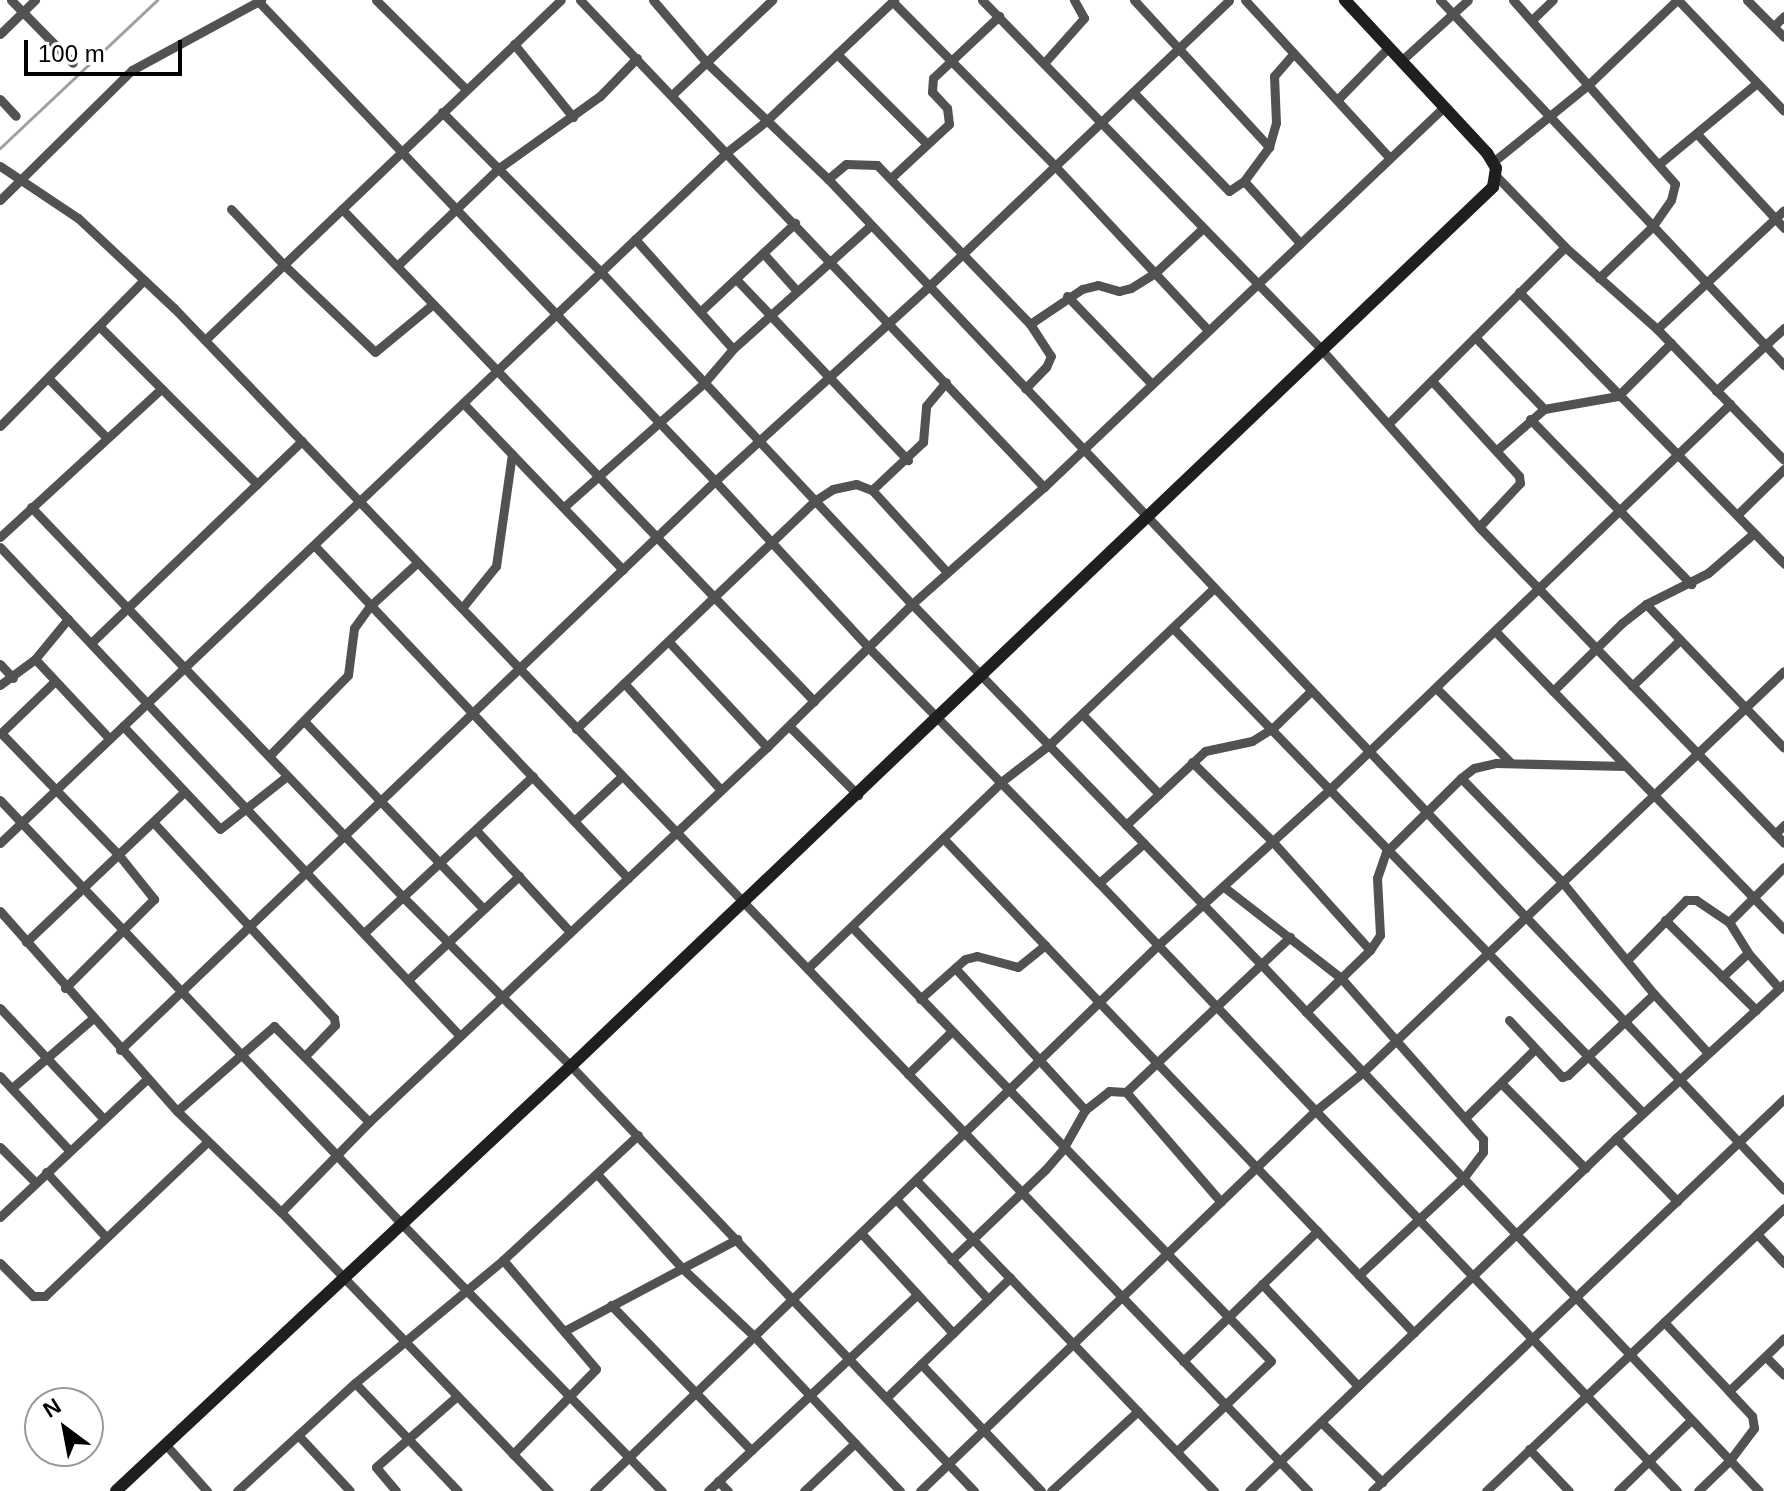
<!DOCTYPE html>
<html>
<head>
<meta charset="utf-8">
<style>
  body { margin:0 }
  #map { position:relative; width:1784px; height:1491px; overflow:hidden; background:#fff; font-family:Arial,sans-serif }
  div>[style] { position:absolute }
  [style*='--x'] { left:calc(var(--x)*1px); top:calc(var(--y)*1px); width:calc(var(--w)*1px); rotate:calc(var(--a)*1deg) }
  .stream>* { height:3px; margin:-1.5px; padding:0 1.5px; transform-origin:1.5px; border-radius:1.5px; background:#a0a0a0 }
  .street>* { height:9px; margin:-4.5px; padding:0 4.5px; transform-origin:4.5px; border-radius:4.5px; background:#525252 }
  .secondary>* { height:12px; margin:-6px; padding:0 6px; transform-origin:6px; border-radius:6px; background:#1f1f1f }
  span { translate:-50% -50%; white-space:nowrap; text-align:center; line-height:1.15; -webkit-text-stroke:6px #fff; paint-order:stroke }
  .north { position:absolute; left:24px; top:1387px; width:80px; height:80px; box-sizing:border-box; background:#fff; border:2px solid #999; border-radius:50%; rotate:328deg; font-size:22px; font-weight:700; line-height:32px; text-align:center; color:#000 }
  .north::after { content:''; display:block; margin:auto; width:28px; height:36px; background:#000; clip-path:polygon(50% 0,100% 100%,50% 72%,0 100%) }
  .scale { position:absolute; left:24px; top:40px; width:158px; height:36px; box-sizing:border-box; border:4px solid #000; border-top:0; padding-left:10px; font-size:24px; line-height:28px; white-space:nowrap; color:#000; -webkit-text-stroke:6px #fff; paint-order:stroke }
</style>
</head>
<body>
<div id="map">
  <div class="stream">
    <div style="--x:0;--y:148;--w:216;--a:-43.3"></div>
  </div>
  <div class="street">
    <div style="--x:11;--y:0;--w:88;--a:45.5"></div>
    <div style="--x:257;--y:0;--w:664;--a:46.4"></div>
    <div style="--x:715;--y:481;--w:226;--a:47.3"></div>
    <div style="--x:868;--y:647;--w:330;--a:45.6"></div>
    <div style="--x:1099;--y:883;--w:839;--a:46.45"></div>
    <div style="--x:376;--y:0;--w:127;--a:44.7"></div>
    <div style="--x:580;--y:0;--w:673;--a:46.39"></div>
    <div style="--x:653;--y:0;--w:83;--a:49.4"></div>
    <div style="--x:707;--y:63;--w:168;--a:43.8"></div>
    <div style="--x:828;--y:179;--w:1391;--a:46.6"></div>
    <div style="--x:982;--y:0;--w:488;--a:45.8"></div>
    <div style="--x:1322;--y:350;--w:237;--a:48.4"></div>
    <div style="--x:1479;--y:527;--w:439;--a:46"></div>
    <div style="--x:1134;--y:0;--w:200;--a:47.4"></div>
    <div style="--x:1245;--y:0;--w:213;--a:47.5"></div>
    <div style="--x:1440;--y:0;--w:502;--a:46.7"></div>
    <div style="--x:1513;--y:0;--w:245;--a:48.6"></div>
    <div style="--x:1675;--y:184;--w:16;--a:104"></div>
    <div style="--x:1671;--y:200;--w:32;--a:125"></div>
    <div style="--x:1653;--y:226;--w:75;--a:136.1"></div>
    <div style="--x:1678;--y:0;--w:153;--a:46.3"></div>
    <div style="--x:1747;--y:0;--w:52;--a:45"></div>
    <div style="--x:892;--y:1;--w:232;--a:45.3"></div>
    <div style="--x:1055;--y:166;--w:224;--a:47"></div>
    <div style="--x:1532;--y:20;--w:29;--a:-44"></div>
    <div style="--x:1774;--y:26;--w:14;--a:-45"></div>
    <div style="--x:0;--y:34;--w:49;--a:-44.2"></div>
    <div style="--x:514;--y:44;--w:94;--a:51.1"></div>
    <div style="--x:837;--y:54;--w:127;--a:45"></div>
    <div style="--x:1402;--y:60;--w:89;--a:-42.3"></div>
    <div style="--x:1045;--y:62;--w:59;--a:-48.4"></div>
    <div style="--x:1084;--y:18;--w:21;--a:-119"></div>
    <div style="--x:1133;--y:92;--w:138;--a:45.9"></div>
    <div style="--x:1229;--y:191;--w:18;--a:-34"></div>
    <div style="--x:1244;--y:181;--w:42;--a:-53.7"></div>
    <div style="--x:1269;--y:147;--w:25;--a:-74"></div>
    <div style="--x:1276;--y:123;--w:47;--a:-92.4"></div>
    <div style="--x:1274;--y:76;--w:30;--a:-49"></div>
    <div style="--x:673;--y:94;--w:137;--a:-43.5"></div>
    <div style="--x:0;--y:99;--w:23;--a:47"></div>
    <div style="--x:1338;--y:99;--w:73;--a:-45.6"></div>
    <div style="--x:442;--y:112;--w:226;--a:45.2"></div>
    <div style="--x:601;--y:272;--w:455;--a:46.9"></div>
    <div style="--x:912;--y:604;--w:500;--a:45.9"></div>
    <div style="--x:1260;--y:963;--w:726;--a:46.62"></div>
    <div style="--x:1698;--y:135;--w:127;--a:47.2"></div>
    <div style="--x:1493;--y:162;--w:121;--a:-39"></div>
    <div style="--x:1587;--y:86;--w:124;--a:-43.7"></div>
    <div style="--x:1659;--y:164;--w:127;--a:-39.6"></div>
    <div style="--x:0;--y:166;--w:94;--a:33.7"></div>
    <div style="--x:78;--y:218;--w:132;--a:43.2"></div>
    <div style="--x:174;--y:308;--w:1639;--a:46.21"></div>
    <div style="--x:892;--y:177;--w:78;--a:-42.9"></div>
    <div style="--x:949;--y:124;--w:16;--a:-97"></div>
    <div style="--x:947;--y:108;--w:22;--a:-133"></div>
    <div style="--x:932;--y:92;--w:14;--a:-86"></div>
    <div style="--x:933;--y:78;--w:91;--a:-43.2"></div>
    <div style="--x:1497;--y:177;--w:98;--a:45.8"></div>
    <div style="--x:1565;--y:247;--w:123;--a:41.7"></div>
    <div style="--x:1657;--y:329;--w:182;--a:45.9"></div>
    <div style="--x:828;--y:179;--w:23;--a:-40"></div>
    <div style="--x:846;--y:164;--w:31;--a:2"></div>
    <div style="--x:877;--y:165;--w:221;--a:46.1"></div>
    <div style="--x:1030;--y:324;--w:38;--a:57"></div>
    <div style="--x:1051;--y:356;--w:12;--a:114"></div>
    <div style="--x:1046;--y:367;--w:30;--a:134"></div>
    <div style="--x:1244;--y:181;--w:84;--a:47.9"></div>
    <div style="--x:0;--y:200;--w:185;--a:-44.6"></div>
    <div style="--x:132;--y:70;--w:147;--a:-28.5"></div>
    <div style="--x:231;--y:209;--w:76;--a:46.6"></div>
    <div style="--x:283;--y:264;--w:127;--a:43.7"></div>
    <div style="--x:375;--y:352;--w:75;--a:-39.6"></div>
    <div style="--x:342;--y:209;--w:682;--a:46.19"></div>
    <div style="--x:635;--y:239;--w:147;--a:48.3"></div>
    <div style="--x:763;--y:253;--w:50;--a:48.3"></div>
    <div style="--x:397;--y:266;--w:141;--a:-43.9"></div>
    <div style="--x:499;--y:168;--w:124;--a:-35.5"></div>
    <div style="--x:600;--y:96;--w:53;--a:-45.8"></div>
    <div style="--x:736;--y:279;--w:250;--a:46.5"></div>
    <div style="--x:1519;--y:292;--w:380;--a:45.7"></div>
    <div style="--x:1067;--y:296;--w:122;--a:46"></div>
    <div style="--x:701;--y:311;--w:129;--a:-43.1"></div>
    <div style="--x:1030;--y:324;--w:63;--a:-33.9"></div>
    <div style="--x:1082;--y:289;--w:16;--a:-14"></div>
    <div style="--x:1098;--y:285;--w:22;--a:16"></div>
    <div style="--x:1119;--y:291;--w:12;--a:-14"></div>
    <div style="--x:1131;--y:288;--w:28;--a:-32"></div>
    <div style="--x:1155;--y:273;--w:64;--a:-43.1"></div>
    <div style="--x:100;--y:327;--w:222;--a:45"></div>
    <div style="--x:1657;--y:329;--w:174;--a:-43.1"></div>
    <div style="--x:1475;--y:337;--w:100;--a:46.2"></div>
    <div style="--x:205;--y:340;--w:492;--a:-43.7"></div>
    <div style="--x:48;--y:378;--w:84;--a:45.5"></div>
    <div style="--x:1432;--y:381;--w:129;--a:47.5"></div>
    <div style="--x:1519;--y:476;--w:7;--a:82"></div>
    <div style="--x:1520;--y:483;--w:60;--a:133"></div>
    <div style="--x:1716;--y:391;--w:93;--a:-42.8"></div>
    <div style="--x:463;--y:403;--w:231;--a:46.2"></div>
    <div style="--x:1530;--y:419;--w:231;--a:45.7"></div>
    <div style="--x:1388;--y:424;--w:250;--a:-45"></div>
    <div style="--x:0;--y:426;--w:205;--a:-45.4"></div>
    <div style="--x:1497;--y:450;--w:62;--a:-41.1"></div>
    <div style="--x:1544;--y:409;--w:75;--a:-10"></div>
    <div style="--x:1618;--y:396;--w:75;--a:-45"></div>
    <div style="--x:872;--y:490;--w:70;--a:-43.3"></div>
    <div style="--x:923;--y:442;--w:36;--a:-85"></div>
    <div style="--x:926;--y:406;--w:31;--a:-50"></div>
    <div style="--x:565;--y:506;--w:186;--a:-41.5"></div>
    <div style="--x:704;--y:383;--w:45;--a:-49.5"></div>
    <div style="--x:733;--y:349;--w:184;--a:-41.9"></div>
    <div style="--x:31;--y:507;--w:539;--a:46.35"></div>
    <div style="--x:403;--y:897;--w:238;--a:45.2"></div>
    <div style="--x:571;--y:1066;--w:586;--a:46.52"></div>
    <div style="--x:1737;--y:515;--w:66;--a:-44.4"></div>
    <div style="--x:0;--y:537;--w:219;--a:-42.6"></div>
    <div style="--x:314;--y:545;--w:458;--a:46.7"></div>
    <div style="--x:0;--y:547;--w:671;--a:46.75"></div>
    <div style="--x:1646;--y:604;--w:199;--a:46.2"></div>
    <div style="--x:462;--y:608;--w:54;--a:-51"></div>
    <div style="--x:496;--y:566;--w:113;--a:-81.9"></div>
    <div style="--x:1173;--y:628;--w:675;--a:45.9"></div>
    <div style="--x:1495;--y:631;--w:415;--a:45.9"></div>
    <div style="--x:669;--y:642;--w:144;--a:47"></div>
    <div style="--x:91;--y:643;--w:292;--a:-43.8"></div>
    <div style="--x:35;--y:659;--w:108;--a:46.9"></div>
    <div style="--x:0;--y:664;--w:19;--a:47"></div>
    <div style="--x:624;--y:683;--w:143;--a:47.8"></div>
    <div style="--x:0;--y:685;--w:44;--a:-36.6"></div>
    <div style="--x:35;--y:659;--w:52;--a:-50.5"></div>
    <div style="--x:1632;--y:686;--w:66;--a:-43.8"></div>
    <div style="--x:1436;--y:688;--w:106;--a:45"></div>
    <div style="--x:1553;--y:691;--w:97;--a:-44.6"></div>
    <div style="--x:1622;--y:623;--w:31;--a:-38"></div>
    <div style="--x:1646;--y:604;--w:69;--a:-26.6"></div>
    <div style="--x:1708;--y:573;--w:61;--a:-41"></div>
    <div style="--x:1082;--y:714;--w:111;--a:46.1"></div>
    <div style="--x:305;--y:722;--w:257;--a:46.3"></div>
    <div style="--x:123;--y:726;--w:141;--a:46.7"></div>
    <div style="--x:220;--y:829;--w:85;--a:-38.3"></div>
    <div style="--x:789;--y:726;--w:98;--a:45"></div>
    <div style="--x:576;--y:729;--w:332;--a:-43.7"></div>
    <div style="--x:816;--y:500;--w:20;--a:-33"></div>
    <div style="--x:833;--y:489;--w:24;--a:-12"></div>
    <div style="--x:856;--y:484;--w:17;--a:21"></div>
    <div style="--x:872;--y:490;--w:111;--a:47.6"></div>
    <div style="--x:1;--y:733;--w:168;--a:46"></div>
    <div style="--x:118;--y:854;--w:58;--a:51.3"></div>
    <div style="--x:154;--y:899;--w:126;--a:135"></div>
    <div style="--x:0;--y:734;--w:76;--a:-43.9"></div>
    <div style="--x:269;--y:756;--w:113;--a:-45.7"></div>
    <div style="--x:348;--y:675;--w:47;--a:-82.7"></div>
    <div style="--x:354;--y:628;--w:27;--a:-54"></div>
    <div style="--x:370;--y:606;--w:64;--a:-42.5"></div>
    <div style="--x:1192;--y:762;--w:114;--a:44.6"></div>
    <div style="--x:1273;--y:842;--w:145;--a:48.1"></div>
    <div style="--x:1461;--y:778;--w:146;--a:45.8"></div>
    <div style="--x:1563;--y:883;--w:144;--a:50.7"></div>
    <div style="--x:1654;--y:994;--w:80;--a:47.5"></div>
    <div style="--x:0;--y:800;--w:584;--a:46.53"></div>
    <div style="--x:402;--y:1224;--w:373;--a:45.8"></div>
    <div style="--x:574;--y:821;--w:64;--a:-43.1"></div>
    <div style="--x:153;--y:822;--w:267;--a:47.3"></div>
    <div style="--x:334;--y:1018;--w:7;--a:82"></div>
    <div style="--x:335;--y:1025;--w:43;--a:134.1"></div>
    <div style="--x:1126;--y:825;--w:108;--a:-43.1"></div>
    <div style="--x:1205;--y:751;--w:48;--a:-12"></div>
    <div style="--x:1252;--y:741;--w:25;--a:-32"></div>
    <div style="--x:1273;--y:728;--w:53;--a:-44.2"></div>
    <div style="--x:476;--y:830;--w:139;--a:47.3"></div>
    <div style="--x:1775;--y:834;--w:13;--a:-45"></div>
    <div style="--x:943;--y:838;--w:683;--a:46.42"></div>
    <div style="--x:0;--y:843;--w:1003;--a:-43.55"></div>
    <div style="--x:727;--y:152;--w:48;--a:-38.3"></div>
    <div style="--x:765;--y:122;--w:178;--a:-43.4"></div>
    <div style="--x:1099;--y:883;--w:60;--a:-41.6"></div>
    <div style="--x:1224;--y:887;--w:148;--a:37.9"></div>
    <div style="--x:1341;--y:978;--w:215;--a:48.6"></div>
    <div style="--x:1483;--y:1139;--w:13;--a:90"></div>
    <div style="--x:1483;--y:1152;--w:31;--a:127"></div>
    <div style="--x:1464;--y:1177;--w:144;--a:137"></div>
    <div style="--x:0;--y:911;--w:267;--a:48.5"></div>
    <div style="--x:177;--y:1111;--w:145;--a:44.2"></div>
    <div style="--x:281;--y:1212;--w:387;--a:46.2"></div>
    <div style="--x:1665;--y:920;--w:128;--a:44.7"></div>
    <div style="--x:1729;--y:922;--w:36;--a:58"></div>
    <div style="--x:1748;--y:953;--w:47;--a:48.5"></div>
    <div style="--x:852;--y:927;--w:603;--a:46.01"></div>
    <div style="--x:1271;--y:1361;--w:130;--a:136.2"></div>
    <div style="--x:365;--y:932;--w:229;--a:-42.9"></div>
    <div style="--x:26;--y:942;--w:218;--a:-43.5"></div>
    <div style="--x:1628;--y:959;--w:83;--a:-45.5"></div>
    <div style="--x:1686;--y:900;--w:10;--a:0"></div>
    <div style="--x:1696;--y:900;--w:40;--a:34"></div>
    <div style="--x:1729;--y:922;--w:78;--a:-45"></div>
    <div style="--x:808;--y:968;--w:268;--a:-43.9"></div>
    <div style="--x:1001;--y:782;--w:61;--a:-37.6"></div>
    <div style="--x:1049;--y:745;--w:226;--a:-43.6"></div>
    <div style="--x:955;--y:968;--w:193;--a:47.5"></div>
    <div style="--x:1722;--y:977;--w:35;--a:-43"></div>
    <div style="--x:409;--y:979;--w:151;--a:-43.1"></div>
    <div style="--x:920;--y:999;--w:60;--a:-41.6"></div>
    <div style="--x:965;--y:959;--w:12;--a:-14"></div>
    <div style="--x:977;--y:956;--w:42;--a:15"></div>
    <div style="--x:1018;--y:967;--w:35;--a:-39"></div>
    <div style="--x:0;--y:1008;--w:151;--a:46.9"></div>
    <div style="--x:1306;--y:1012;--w:89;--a:-44.1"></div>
    <div style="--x:1370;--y:950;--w:18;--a:-56"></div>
    <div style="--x:1380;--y:935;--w:57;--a:-93"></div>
    <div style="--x:1377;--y:878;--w:28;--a:-71"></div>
    <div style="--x:1386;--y:852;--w:105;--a:-44.6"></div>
    <div style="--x:1461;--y:778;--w:16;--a:-38"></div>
    <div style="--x:1474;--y:768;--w:23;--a:-13"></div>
    <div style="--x:1496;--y:763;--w:129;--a:1.3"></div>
    <div style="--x:1509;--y:1020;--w:78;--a:47.1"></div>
    <div style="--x:1562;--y:1077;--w:6;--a:-18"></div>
    <div style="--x:1568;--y:1075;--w:118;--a:-43.3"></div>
    <div style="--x:120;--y:1050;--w:823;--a:-43.72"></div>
    <div style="--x:715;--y:481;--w:287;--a:-42.3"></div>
    <div style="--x:927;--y:288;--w:417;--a:-43.6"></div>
    <div style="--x:908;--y:1074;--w:60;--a:-44.3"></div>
    <div style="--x:0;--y:1076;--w:101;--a:47"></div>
    <div style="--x:1501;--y:1083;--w:120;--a:45.3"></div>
    <div style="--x:12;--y:1088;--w:106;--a:-40.8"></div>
    <div style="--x:1126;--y:1092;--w:226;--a:-43.4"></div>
    <div style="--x:177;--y:1111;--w:129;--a:-41.2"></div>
    <div style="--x:274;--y:1026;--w:135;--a:45.3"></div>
    <div style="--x:1467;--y:1116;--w:95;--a:-44.6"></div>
    <div style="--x:1616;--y:1138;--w:88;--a:45.9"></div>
    <div style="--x:0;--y:1147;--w:49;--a:45"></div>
    <div style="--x:46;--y:1172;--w:87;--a:47.3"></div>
    <div style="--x:597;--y:1174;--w:127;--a:47.9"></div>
    <div style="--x:682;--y:1268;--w:99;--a:43.4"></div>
    <div style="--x:754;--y:1336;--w:213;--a:46.7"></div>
    <div style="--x:916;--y:1180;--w:431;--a:46.2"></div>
    <div style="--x:896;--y:1199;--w:136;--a:47.4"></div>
    <div style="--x:281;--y:1212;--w:126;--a:-45.6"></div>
    <div style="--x:369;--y:1122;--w:547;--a:-43.3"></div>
    <div style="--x:767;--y:747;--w:204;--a:-44.6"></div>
    <div style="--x:912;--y:604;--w:176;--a:-41.6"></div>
    <div style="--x:1044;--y:487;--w:552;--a:-43.53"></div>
    <div style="--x:0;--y:1217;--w:202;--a:-43.2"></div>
    <div style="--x:861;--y:1233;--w:136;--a:47.4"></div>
    <div style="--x:1757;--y:1234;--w:40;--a:47"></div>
    <div style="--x:503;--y:1260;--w:143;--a:49.5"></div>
    <div style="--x:596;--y:1369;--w:119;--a:134.3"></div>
    <div style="--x:951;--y:1260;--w:130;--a:-43.8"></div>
    <div style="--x:1045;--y:1170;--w:28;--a:-49"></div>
    <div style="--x:1063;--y:1149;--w:45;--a:-60.6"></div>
    <div style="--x:1085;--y:1110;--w:31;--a:-38"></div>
    <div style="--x:1109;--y:1091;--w:17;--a:3"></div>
    <div style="--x:1126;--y:1092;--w:145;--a:49.2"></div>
    <div style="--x:0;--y:1263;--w:47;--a:45"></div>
    <div style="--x:33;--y:1296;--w:12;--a:0"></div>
    <div style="--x:45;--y:1296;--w:224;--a:-43.5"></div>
    <div style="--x:1262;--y:1284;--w:140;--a:46.7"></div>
    <div style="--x:611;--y:1305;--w:202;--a:46"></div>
    <div style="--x:1664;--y:1322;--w:95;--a:46.7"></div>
    <div style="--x:566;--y:1330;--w:194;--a:-28"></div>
    <div style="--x:1766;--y:1357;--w:25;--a:45"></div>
    <div style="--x:1183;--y:1361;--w:187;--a:-44.1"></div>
    <div style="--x:921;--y:1364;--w:175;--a:46.6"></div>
    <div style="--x:355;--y:1383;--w:149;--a:46.4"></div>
    <div style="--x:886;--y:1398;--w:173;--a:-44.1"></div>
    <div style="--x:1321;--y:1422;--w:86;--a:44.5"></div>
    <div style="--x:298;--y:1435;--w:76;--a:47.1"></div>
    <div style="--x:166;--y:1445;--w:62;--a:48.3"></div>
    <div style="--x:1529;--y:1449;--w:58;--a:46.4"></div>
    <div style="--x:718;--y:1481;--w:14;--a:45"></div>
    <div style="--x:237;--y:1491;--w:160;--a:-42.5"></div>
    <div style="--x:355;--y:1383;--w:192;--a:-39.7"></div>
    <div style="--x:503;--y:1260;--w:184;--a:-42.8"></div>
    <div style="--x:396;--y:1491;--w:31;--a:-130"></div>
    <div style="--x:376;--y:1467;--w:108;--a:-41.2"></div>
    <div style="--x:594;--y:1491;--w:784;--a:-44.07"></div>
    <div style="--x:1157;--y:946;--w:235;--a:-42.2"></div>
    <div style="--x:1331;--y:788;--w:554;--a:-43.9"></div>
    <div style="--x:708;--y:1491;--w:287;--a:-43.2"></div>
    <div style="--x:804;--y:1491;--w:70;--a:-43.3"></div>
    <div style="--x:920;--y:1491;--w:547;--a:-43.89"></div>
    <div style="--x:1314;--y:1112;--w:63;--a:-39.2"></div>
    <div style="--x:1363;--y:1072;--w:581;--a:-43.61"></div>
    <div style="--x:1051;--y:1491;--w:118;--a:-42.6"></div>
    <div style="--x:1249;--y:1491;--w:509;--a:-43.89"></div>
    <div style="--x:1616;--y:1138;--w:228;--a:-42.5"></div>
    <div style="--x:1372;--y:1491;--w:569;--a:-43.58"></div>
    <div style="--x:1486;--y:1491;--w:411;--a:-43.5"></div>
    <div style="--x:1618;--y:1491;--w:102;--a:-44.2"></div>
    <div style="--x:1698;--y:1491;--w:45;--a:-44.1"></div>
    <div style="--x:1730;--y:1460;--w:40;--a:-53"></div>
    <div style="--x:1754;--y:1428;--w:12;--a:-99"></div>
    <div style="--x:1752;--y:1416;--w:34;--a:-133"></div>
    <div style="--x:1729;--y:1391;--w:76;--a:-43.9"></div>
  </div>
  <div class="secondary">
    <div style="--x:116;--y:1491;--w:623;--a:-43.05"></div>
    <div style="--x:571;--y:1066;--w:1274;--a:-43.63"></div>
    <div style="--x:1493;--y:187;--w:19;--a:-81"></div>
    <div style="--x:1496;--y:168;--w:17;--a:-121"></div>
    <div style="--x:1487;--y:153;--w:209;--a:-132.9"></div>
  </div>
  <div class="north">N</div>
  <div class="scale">100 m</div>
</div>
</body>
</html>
